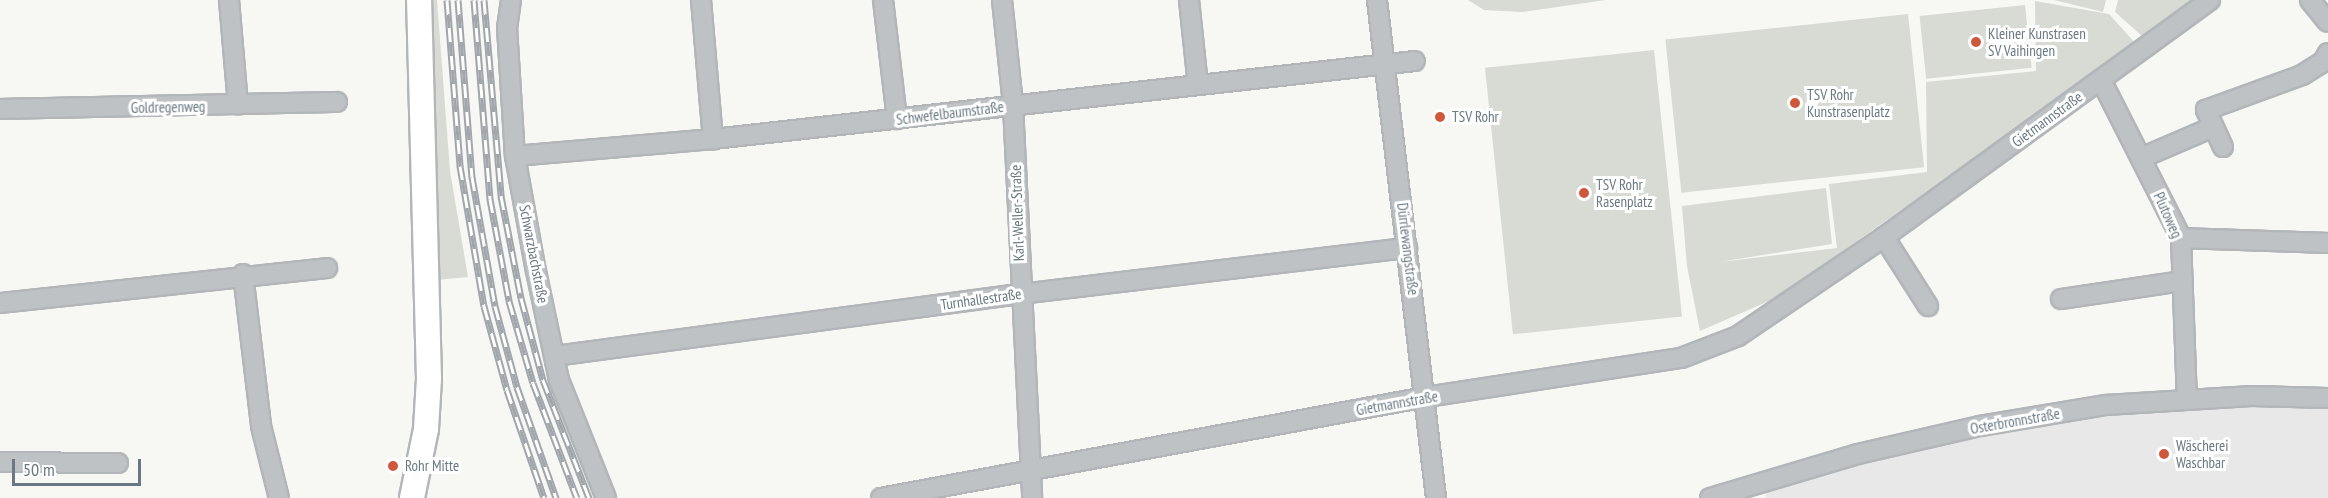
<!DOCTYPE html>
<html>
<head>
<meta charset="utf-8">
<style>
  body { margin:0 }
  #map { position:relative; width:2328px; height:498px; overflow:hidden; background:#f7f7f4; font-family:"PT Sans Narrow",sans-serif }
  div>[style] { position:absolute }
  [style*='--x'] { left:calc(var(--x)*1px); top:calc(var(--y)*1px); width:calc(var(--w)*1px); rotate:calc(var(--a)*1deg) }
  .built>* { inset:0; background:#e7e8e7 }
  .green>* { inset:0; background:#d7dbd4; transform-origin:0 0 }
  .roads { filter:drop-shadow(2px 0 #b2b6b9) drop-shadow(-2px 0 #b2b6b9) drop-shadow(0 2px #b2b6b9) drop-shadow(0 -2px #b2b6b9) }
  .minor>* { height:18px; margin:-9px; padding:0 9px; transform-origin:9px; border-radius:9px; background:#bec2c5 }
  .major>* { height:24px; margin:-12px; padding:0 12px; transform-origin:12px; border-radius:12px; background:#fff }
  .rail>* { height:7px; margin-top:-3.5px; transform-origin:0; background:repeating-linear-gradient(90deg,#fff 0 14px,#a0a6ab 0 28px); box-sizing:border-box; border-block:2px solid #a0a6ab }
  .dots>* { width:16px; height:16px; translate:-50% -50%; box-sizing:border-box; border:3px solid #fff; border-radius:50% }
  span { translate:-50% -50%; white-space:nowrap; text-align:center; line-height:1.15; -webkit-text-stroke:6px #fff; paint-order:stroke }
  .poi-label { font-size:15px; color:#697882 }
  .left { translate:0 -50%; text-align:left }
  .street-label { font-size:15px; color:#697882 }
  .scale { position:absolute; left:12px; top:459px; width:129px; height:27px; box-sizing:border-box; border:3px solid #697882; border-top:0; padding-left:8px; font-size:18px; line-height:21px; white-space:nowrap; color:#697882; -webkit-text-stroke:4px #fff; paint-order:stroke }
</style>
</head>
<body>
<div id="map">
  <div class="built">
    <div style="clip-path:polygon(2328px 398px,2328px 498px,1766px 498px,1764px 480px,2106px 405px)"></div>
  </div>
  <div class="green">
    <div style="clip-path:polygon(429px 0,437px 0,450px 171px,468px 277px,436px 280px)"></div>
    <div style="clip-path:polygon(1468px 0,1606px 0,1522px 12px,1484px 10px)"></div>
    <div style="clip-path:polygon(2054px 0,2106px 0,2103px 12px)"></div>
    <div style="clip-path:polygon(2118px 0,2195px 0,2142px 36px,2115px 12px)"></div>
    <div style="clip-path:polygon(2035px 1px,2109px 14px,2136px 44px,1776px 298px,1700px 331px,1687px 266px,1682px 206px,1826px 188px,1832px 244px,1719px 262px,1837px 248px,1829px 184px,1927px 172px,1926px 82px,2036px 71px)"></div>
    <div style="left:2025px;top:5px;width:63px;height:106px;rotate:84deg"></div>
    <div style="left:1908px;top:14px;width:154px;height:244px;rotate:84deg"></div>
    <div style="left:1654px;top:50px;width:268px;height:170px;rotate:84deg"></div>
  </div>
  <div class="roads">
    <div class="minor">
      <div style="--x:229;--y:0;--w:105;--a:85.1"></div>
      <div style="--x:511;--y:0;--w:27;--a:98"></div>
      <div style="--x:507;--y:27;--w:129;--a:86.5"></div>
      <div style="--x:515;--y:156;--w:117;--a:79.7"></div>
      <div style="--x:536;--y:271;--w:111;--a:78.1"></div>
      <div style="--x:559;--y:380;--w:127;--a:68.3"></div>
      <div style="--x:701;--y:0;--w:140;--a:85.1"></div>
      <div style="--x:883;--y:0;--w:120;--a:83.3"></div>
      <div style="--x:1002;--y:0;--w:106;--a:84"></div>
      <div style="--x:1013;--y:105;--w:393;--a:87.2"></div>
      <div style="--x:1189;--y:0;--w:85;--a:84"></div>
      <div style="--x:1377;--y:0;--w:501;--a:83.24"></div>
      <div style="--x:2310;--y:0;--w:28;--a:51"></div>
      <div style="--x:2101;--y:80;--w:177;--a:63.1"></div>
      <div style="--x:2181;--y:238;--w:161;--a:87.9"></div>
      <div style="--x:0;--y:109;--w:337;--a:-1.2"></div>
      <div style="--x:2223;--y:147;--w:41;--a:-114.7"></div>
      <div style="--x:2206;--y:110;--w:102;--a:-20"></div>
      <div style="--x:2302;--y:75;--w:25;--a:-32"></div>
      <div style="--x:2323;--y:62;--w:10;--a:-61"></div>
      <div style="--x:515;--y:156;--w:199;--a:-4.9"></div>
      <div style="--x:713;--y:139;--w:706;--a:-6.34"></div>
      <div style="--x:2141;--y:158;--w:78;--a:-23.3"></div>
      <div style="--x:1884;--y:237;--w:82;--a:57.5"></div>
      <div style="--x:2181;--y:238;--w:147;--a:1.9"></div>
      <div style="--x:243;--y:274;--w:153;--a:83.2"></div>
      <div style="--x:261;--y:426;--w:74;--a:76"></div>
      <div style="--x:2061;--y:299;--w:123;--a:-8.4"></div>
      <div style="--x:0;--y:303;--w:329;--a:-6.1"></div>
      <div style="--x:555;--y:356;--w:469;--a:-7.6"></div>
      <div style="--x:1020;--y:294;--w:390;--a:-6.8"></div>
      <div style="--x:0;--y:462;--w:118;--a:0.5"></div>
      <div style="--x:881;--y:498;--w:554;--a:-10.5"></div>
      <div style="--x:1426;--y:397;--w:258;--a:-8.7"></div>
      <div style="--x:1681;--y:358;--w:61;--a:-21.1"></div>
      <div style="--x:1738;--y:336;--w:176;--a:-34.1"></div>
      <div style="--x:1884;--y:237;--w:403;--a:-36"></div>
      <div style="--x:1710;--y:498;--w:154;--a:-16.6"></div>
      <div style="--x:1858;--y:454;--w:125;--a:-12.9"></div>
      <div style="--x:1980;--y:426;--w:128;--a:-9.5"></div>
      <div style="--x:2106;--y:405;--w:146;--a:-3.5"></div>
      <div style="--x:2252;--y:396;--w:76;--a:1.5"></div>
    </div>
    <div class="major">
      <div style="--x:412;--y:498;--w:70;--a:-78.5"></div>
      <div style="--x:426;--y:429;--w:50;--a:-86.6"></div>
      <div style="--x:429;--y:379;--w:379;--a:-91.5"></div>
    </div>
  </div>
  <div class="rail">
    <div style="--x:447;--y:0;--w:167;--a:85.5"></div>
    <div style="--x:460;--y:166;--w:142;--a:80.3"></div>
    <div style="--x:484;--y:306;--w:87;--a:74.7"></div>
    <div style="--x:507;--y:390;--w:114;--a:71.1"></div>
    <div style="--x:458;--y:0;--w:178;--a:85.5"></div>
    <div style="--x:472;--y:177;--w:131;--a:79.9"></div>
    <div style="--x:495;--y:306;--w:84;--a:74.8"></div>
    <div style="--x:517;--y:387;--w:118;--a:70.6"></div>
    <div style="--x:474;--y:0;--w:200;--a:85.4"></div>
    <div style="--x:490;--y:199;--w:104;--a:79.4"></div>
    <div style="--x:509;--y:301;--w:85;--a:73.7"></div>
    <div style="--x:533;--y:383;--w:123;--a:69.1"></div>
    <div style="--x:484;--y:0;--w:197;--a:85"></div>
    <div style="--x:501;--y:196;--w:104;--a:78.9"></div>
    <div style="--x:521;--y:298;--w:85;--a:75"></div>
    <div style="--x:543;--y:380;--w:127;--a:68.7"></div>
  </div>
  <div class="dots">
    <div style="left:1976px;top:42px;background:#cf583c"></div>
    <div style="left:1795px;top:103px;background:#cf583c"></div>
    <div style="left:1440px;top:117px;background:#cf583c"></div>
    <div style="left:1584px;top:193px;background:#cf583c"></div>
    <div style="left:2164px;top:454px;background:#cf583c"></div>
    <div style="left:393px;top:466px;background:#cf583c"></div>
  </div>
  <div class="poi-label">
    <span class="left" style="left:1988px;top:42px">Kleiner Kunstrasen<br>SV Vaihingen</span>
    <span class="left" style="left:1807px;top:103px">TSV Rohr<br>Kunstrasenplatz</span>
    <span class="left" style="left:1452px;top:117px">TSV Rohr</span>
    <span class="left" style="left:1596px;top:193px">TSV Rohr<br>Rasenplatz</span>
    <span class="left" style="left:2176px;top:454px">Wäscherei<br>Waschbar</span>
    <span class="left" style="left:405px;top:466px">Rohr Mitte</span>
  </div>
  <div class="street-label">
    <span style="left:168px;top:107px;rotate:-1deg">Goldregenweg</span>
    <span style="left:950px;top:113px;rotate:-7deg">Schwefelbaumstraße</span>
    <span style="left:2047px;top:119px;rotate:-36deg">Gietmannstraße</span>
    <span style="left:1017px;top:213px;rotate:-92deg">Karl-Weller-Straße</span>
    <span style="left:2168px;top:215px;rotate:66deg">Plutoweg</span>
    <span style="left:1408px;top:249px;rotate:83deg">Dürrlewangstraße</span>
    <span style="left:534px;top:254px;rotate:79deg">Schwarzbachstraße</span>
    <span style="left:981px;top:299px;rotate:-8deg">Turnhallestraße</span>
    <span style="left:1397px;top:403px;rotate:-10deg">Gietmannstraße</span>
    <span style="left:2015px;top:421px;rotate:-10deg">Osterbronnstraße</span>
  </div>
  <div class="scale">50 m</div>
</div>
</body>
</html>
